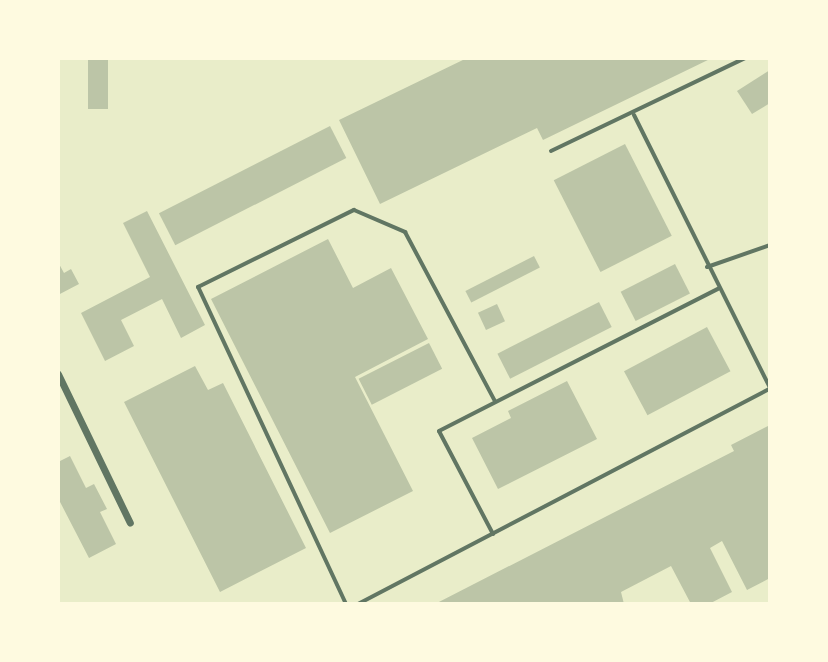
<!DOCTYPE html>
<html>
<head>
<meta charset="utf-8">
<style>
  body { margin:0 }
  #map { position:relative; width:828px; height:662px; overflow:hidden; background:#e9edc9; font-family:"Golos Text",sans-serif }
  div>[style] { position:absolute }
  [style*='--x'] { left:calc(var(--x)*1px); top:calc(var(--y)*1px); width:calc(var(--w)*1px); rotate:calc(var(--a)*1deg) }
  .building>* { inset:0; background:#bcc5a7; transform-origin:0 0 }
  .service>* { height:4px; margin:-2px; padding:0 2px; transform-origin:2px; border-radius:2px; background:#617663 }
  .minor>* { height:7px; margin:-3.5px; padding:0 3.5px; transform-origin:3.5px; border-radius:3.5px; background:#617663 }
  span { translate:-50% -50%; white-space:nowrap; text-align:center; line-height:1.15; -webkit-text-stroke:8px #fefae0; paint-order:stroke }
  .frame { position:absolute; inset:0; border:60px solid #fefae0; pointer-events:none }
</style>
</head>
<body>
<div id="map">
  <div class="building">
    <div style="left:88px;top:58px;width:20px;height:51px"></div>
    <div style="clip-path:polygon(467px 58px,712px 58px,543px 140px,537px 128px,380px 204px,339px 120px)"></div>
    <div style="clip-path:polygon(770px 70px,770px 103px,752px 114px,737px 91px)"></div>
    <div style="left:330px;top:126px;width:36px;height:192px;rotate:63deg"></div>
    <div style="left:625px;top:144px;width:103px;height:80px;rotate:63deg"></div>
    <div style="clip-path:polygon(147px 211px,205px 325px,181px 338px,162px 299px,121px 320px,134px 346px,105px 361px,81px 313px,150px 277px,123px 223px)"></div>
    <div style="clip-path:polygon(328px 239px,353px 288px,391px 268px,428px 339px,355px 377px,413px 491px,330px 533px,211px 299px)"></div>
    <div style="left:534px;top:256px;width:13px;height:77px;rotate:63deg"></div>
    <div style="clip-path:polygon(58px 262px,64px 273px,71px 269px,79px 284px,58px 295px)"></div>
    <div style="left:675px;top:264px;width:33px;height:61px;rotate:63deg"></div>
    <div style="left:599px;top:302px;width:28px;height:114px;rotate:63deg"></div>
    <div style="left:497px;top:304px;width:19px;height:21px;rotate:65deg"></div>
    <div style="left:707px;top:327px;width:50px;height:94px;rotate:62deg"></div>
    <div style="left:429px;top:343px;width:29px;height:79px;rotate:63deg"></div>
    <div style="clip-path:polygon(195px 366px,208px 390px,223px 383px,306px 548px,220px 592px,124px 402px)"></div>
    <div style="clip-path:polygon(567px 381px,597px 439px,498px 489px,472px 438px,511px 418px,508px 411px)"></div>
    <div style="clip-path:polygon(770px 425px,770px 578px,747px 590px,722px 541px,710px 548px,732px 592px,709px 604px,691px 604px,671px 566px,621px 592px,624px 604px,435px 604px,734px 451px,731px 445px)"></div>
    <div style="clip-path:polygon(70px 456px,86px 488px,94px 484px,107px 509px,100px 512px,116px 544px,89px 558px,58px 498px,58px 462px)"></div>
  </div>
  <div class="service">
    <div style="--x:634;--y:115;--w:305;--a:63.5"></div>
    <div style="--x:551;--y:151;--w:215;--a:-25.6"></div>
    <div style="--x:707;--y:267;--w:67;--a:-19.2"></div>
    <div style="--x:493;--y:534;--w:116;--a:-117.7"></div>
    <div style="--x:439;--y:431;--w:313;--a:-27"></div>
    <div style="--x:346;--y:604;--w:350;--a:-115"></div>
    <div style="--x:198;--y:287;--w:174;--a:-26.3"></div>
    <div style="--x:354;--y:210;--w:56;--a:23.3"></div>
    <div style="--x:405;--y:232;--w:191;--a:62"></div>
    <div style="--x:358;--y:604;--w:465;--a:-27.6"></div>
  </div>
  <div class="minor">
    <div style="--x:58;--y:374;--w:165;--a:64.2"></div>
  </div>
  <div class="frame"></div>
</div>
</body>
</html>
